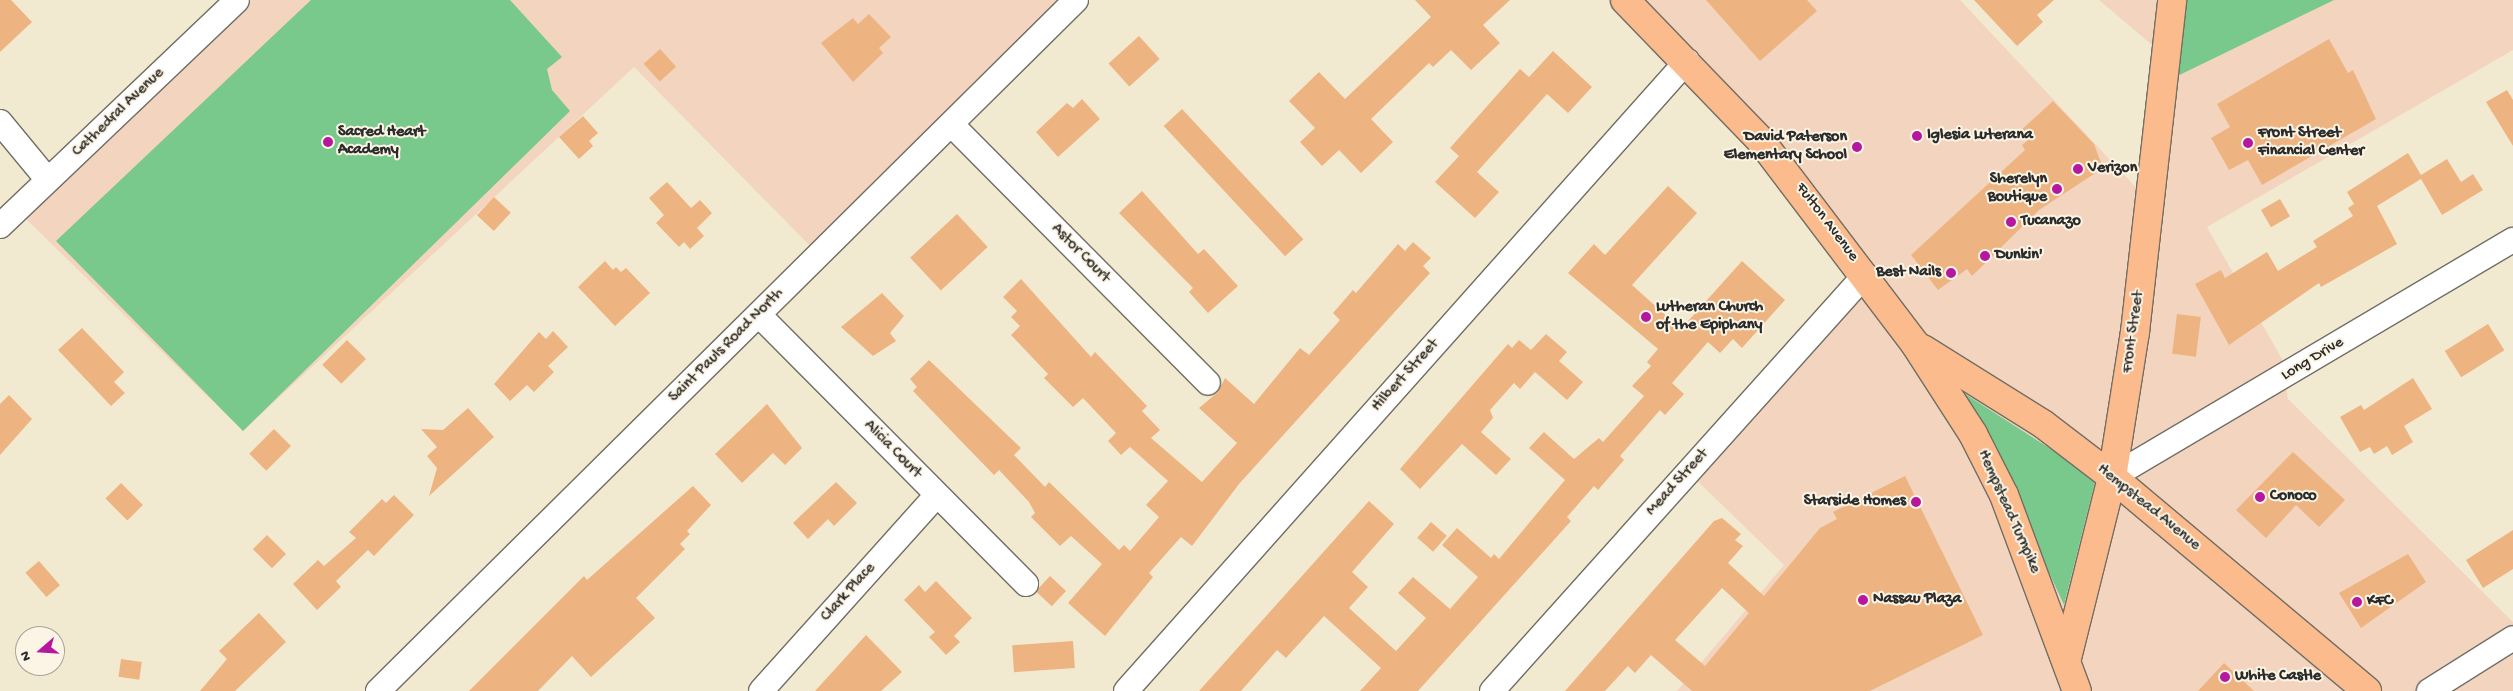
<!DOCTYPE html>
<html>
<head>
<meta charset="utf-8">
<style>
  body { margin:0 }
  #map { position:relative; width:2513px; height:691px; overflow:hidden; background:#f2ead0; font-family:"Gochi Hand",sans-serif }
  div>[style] { position:absolute }
  [style*='--x'] { left:calc(var(--x)*1px); top:calc(var(--y)*1px); width:calc(var(--w)*1px); rotate:calc(var(--a)*1deg) }
  .built>* { inset:0; background:#f3d4bf }
  .green>* { inset:0; background:#78c98b }
  .building>* { inset:0; background:#edb482; transform-origin:0 0 }
  .roads { filter:drop-shadow(1px 0 #716e65) drop-shadow(-1px 0 #716e65) drop-shadow(0 1px #716e65) drop-shadow(0 -1px #716e65) }
  .minor>* { height:24px; margin:-12px; padding:0 12px; transform-origin:12px; border-radius:12px; background:#fff }
  .major>* { height:28px; margin:-14px; padding:0 14px; transform-origin:14px; border-radius:14px; background:#fbbb8c }
  .dots>* { width:14px; height:14px; translate:-50% -50%; box-sizing:border-box; border:2px solid #fcf5e5; border-radius:50% }
  span { translate:-50% -50%; white-space:nowrap; text-align:center; line-height:1.15; -webkit-text-stroke:4px #fcf5e5; paint-order:stroke }
  .street-label { font-size:16px; color:#2b2b2b }
  .poi-label { font-size:16px; color:#2b2b2b; font-weight:700 }
  .left { translate:0 -50%; text-align:left }
  .right { translate:-100% -50%; text-align:right }
  .north { position:absolute; left:15px; top:626px; width:50px; height:50px; box-sizing:border-box; background:#fcf5e5; border:1px solid #a8a49b; border-radius:50%; rotate:251deg; font-size:14px; font-weight:700; line-height:20px; text-align:center; color:#2b2b2b }
  .north::after { content:''; display:block; margin:auto; width:18px; height:22px; background:#b5179e; clip-path:polygon(50% 0,100% 100%,50% 72%,0 100%) }
</style>
</head>
<body>
<div id="map">
  <div class="built">
    <div style="clip-path:polygon(251px 0,1078px 0,815px 251px,634px 67px,243px 431px,24px 217px)"></div>
    <div style="clip-path:polygon(1630px 0,1960px 0,2146px 198px,2165px 56px,2099px 0,2513px 0,2513px 50px,2207px 227px,2282px 359px,2288px 399px,2513px 622px,2513px 691px,1677px 691px,1784px 565px,1685px 469px,1865px 273px)"></div>
  </div>
  <div class="green">
    <div style="clip-path:polygon(311px 0,510px 0,562px 57px,547px 69px,552px 90px,570px 111px,243px 431px,56px 241px)"></div>
    <div style="clip-path:polygon(2175px 0,2334px 0,2165px 82px)"></div>
    <div style="clip-path:polygon(1962px 392px,2096px 478px,2064px 605px,1994px 453px)"></div>
  </div>
  <div class="building">
    <div style="clip-path:polygon(0 0,11px 0,32px 22px,0 52px)"></div>
    <div style="clip-path:polygon(1415px 0,1510px 0,1483px 25px,1500px 43px,1471px 70px,1451px 50px,1433px 67px,1429px 63px,1371px 119px,1393px 142px,1361px 173px,1339px 150px,1322px 166px,1300px 142px,1315px 128px,1289px 101px,1319px 72px,1345px 99px,1431px 17px)"></div>
    <div style="clip-path:polygon(1706px 0,1807px 0,1817px 11px,1760px 61px)"></div>
    <div style="clip-path:polygon(1974px 0,2054px 0,2037px 15px,2043px 22px,2017px 46px)"></div>
    <div style="clip-path:polygon(869px 14px,891px 37px,879px 48px,883px 53px,853px 82px,821px 43px,853px 18px,858px 24px)"></div>
    <div style="left:1139px;top:36px;width:31px;height:41px;rotate:48deg"></div>
    <div style="clip-path:polygon(2329px 39px,2348px 73px,2353px 70px,2376px 119px,2262px 185px,2248px 160px,2229px 170px,2211px 138px,2230px 127px,2217px 104px)"></div>
    <div style="left:660px;top:49px;width:24px;height:22px;rotate:48deg"></div>
    <div style="clip-path:polygon(1553px 51px,1592px 87px,1568px 113px,1547px 94px,1477px 172px,1499px 192px,1475px 218px,1435px 182px,1459px 156px,1450px 148px,1520px 69px,1529px 77px)"></div>
    <div style="clip-path:polygon(2507px 90px,2513px 100px,2513px 146px,2486px 102px)"></div>
    <div style="clip-path:polygon(1082px 99px,1100px 119px,1058px 157px,1036px 132px,1067px 103px,1073px 108px)"></div>
    <div style="clip-path:polygon(2053px 101px,2094px 144px,2103px 168px,2039px 210px,1972px 276px,1967px 269px,1938px 290px,1911px 255px,2025px 150px,2022px 145px,2027px 141px,2019px 132px)"></div>
    <div style="left:1182px;top:109px;width:178px;height:25px;rotate:47deg"></div>
    <div style="clip-path:polygon(583px 116px,598px 133px,589px 141px,593px 146px,579px 159px,559px 137px)"></div>
    <div style="clip-path:polygon(2408px 153px,2421px 175px,2447px 159px,2461px 182px,2473px 174px,2483px 190px,2442px 215px,2421px 179px,2377px 206px,2397px 244px,2321px 287px,2319px 283px,2229px 345px,2195px 284px,2221px 270px,2225px 278px,2267px 252px,2278px 271px,2317px 247px,2313px 241px,2353px 216px,2348px 208px,2354px 204px,2347px 192px)"></div>
    <div style="clip-path:polygon(667px 182px,691px 208px,700px 200px,712px 213px,697px 228px,704px 236px,690px 249px,684px 242px,679px 247px,656px 223px,664px 215px,649px 198px)"></div>
    <div style="clip-path:polygon(1668px 186px,1697px 213px,1632px 285px,1681px 329px,1742px 261px,1785px 300px,1742px 348px,1733px 339px,1720px 353px,1708px 342px,1672px 383px,1684px 394px,1665px 415px,1660px 410px,1620px 456px,1624px 460px,1598px 490px,1594px 486px,1567px 517px,1571px 521px,1418px 691px,1360px 691px,1381px 668px,1324px 616px,1286px 658px,1277px 650px,1241px 691px,1199px 691px,1369px 501px,1394px 524px,1352px 572px,1368px 587px,1349px 608px,1396px 651px,1426px 618px,1398px 593px,1413px 577px,1450px 609px,1478px 577px,1442px 545px,1457px 528px,1491px 558px,1494px 554px,1499px 559px,1565px 480px,1529px 448px,1544px 432px,1574px 459px,1599px 438px,1603px 442px,1644px 396px,1632px 386px,1651px 366px,1647px 362px,1658px 349px,1568px 273px,1594px 244px,1605px 255px)"></div>
    <div style="clip-path:polygon(1142px 191px,1198px 254px,1204px 249px,1238px 286px,1208px 313px,1189px 292px,1193px 288px,1119px 213px)"></div>
    <div style="left:494px;top:197px;width:23px;height:25px;rotate:43deg"></div>
    <div style="left:2280px;top:199px;width:20px;height:22px;rotate:60deg"></div>
    <div style="left:957px;top:214px;width:45px;height:64px;rotate:47deg"></div>
    <div style="clip-path:polygon(1413px 242px,1431px 258px,1423px 266px,1430px 273px,1239px 484px,1192px 546px,1181px 537px,1149px 573px,1153px 577px,1105px 636px,1068px 603px,1102px 564px,1071px 536px,1060px 546px,1031px 517px,1035px 513px,1029px 502px,999px 470px,994px 475px,960px 440px,913px 391px,917px 387px,910px 379px,929px 360px,1021px 448px,1014px 455px,1045px 487px,1049px 482px,1119px 550px,1124px 545px,1130px 551px,1159px 517px,1146px 505px,1168px 481px,1130px 447px,1121px 455px,1108px 441px,1116px 433px,1083px 398px,1073px 407px,1044px 378px,1048px 374px,1011px 335px,1020px 326px,1011px 317px,1017px 311px,1003px 297px,1021px 279px,1091px 357px,1095px 352px,1147px 406px,1142px 411px,1160px 430px,1151px 438px,1202px 482px,1237px 443px,1199px 408px,1218px 392px,1225px 378px,1254px 404px,1300px 348px,1309px 355px,1340px 320px,1333px 313px,1353px 290px,1356px 293px,1398px 244px,1405px 251px)"></div>
    <div style="clip-path:polygon(605px 261px,613px 270px,616px 267px,621px 272px,626px 268px,650px 293px,615px 326px,578px 287px)"></div>
    <div style="clip-path:polygon(882px 293px,904px 316px,890px 333px,896px 341px,873px 356px,841px 327px)"></div>
    <div style="left:2177px;top:314px;width:24px;height:40px;rotate:7deg"></div>
    <div style="left:2488px;top:324px;width:31px;height:51px;rotate:58deg"></div>
    <div style="clip-path:polygon(82px 328px,124px 372px,114px 382px,125px 393px,111px 406px,58px 350px)"></div>
    <div style="clip-path:polygon(553px 331px,568px 347px,548px 366px,554px 372px,534px 392px,527px 385px,510px 401px,494px 384px,539px 332px,546px 339px)"></div>
    <div style="clip-path:polygon(1546px 334px,1567px 352px,1559px 361px,1583px 382px,1567px 400px,1535px 372px,1520px 389px,1514px 383px,1490px 410px,1493px 418px,1481px 432px,1511px 459px,1496px 475px,1462px 444px,1420px 489px,1400px 469px,1508px 344px,1512px 348px,1519px 340px,1531px 350px)"></div>
    <div style="left:347px;top:340px;width:27px;height:35px;rotate:45deg"></div>
    <div style="clip-path:polygon(2413px 378px,2432px 409px,2404px 426px,2413px 442px,2392px 455px,2387px 446px,2374px 454px,2370px 447px,2360px 452px,2340px 417px,2361px 405px,2364px 410px)"></div>
    <div style="clip-path:polygon(9px 395px,32px 419px,0 455px,0 404px)"></div>
    <div style="clip-path:polygon(767px 404px,802px 448px,785px 465px,773px 453px,742px 483px,715px 454px)"></div>
    <div style="clip-path:polygon(468px 408px,494px 437px,429px 496px,437px 468px,427px 456px,437px 447px,421px 429px,443px 430px)"></div>
    <div style="left:274px;top:429px;width:24px;height:35px;rotate:45deg"></div>
    <div style="clip-path:polygon(2293px 452px,2345px 500px,2319px 527px,2296px 505px,2266px 538px,2236px 510px)"></div>
    <div style="clip-path:polygon(evenodd,1905px 476px,1983px 635px,1870px 691px,1692px 691px,1651px 655px,1635px 673px,1628px 666px,1605px 691px,1565px 691px,1714px 521px,1722px 518px,1741px 534px,1735px 540px,1743px 546px,1728px 563px,1764px 596px,1820px 528px,1837px 519px,1833px 512px,1905px 476px,1722px 588px,1749px 613px,1705px 666px,1675px 640px,1722px 588px)"></div>
    <div style="clip-path:polygon(836px 482px,857px 503px,834px 526px,828px 519px,808px 539px,793px 523px)"></div>
    <div style="left:121px;top:483px;width:31px;height:22px;rotate:45deg"></div>
    <div style="clip-path:polygon(693px 486px,711px 505px,687px 531px,690px 534px,680px 544px,685px 549px,636px 598px,655px 618px,591px 677px,572px 656px,538px 691px,469px 691px,584px 576px,587px 580px)"></div>
    <div style="clip-path:polygon(394px 495px,414px 515px,374px 556px,368px 550px,336px 581px,341px 587px,317px 610px,293px 584px,318px 560px,324px 566px,356px 538px,349px 532px,382px 499px,386px 503px)"></div>
    <div style="left:1431px;top:522px;width:21px;height:21px;rotate:41deg"></div>
    <div style="clip-path:polygon(2513px 530px,2513px 569px,2483px 588px,2466px 560px)"></div>
    <div style="left:267px;top:535px;width:27px;height:20px;rotate:45deg"></div>
    <div style="clip-path:polygon(2408px 554px,2426px 582px,2361px 628px,2339px 593px)"></div>
    <div style="left:39px;top:561px;width:32px;height:18px;rotate:49deg"></div>
    <div style="left:1050px;top:576px;width:22px;height:21px;rotate:43deg"></div>
    <div style="clip-path:polygon(936px 581px,972px 618px,954px 636px,960px 642px,946px 655px,929px 637px,935px 632px,904px 600px,919px 585px,925px 592px)"></div>
    <div style="clip-path:polygon(259px 613px,286px 642px,235px 691px,200px 691px,227px 659px,219px 651px)"></div>
    <div style="clip-path:polygon(866px 635px,902px 672px,881px 691px,815px 691px)"></div>
    <div style="left:1073px;top:641px;width:27px;height:61px;rotate:86deg"></div>
    <div style="left:121px;top:659px;width:21px;height:18px;rotate:8deg"></div>
    <div style="clip-path:polygon(2224px 663px,2254px 691px,2198px 691px)"></div>
  </div>
  <div class="roads">
    <div class="minor">
      <div style="--x:0;--y:122;--w:75;--a:50.4"></div>
      <div style="--x:952;--y:125;--w:363;--a:45.2"></div>
      <div style="--x:0;--y:226;--w:327;--a:-43.6"></div>
      <div style="--x:759;--y:315;--w:379;--a:45.2"></div>
      <div style="--x:2112;--y:477;--w:466;--a:-30.6"></div>
      <div style="--x:378;--y:691;--w:982;--a:-44.71"></div>
      <div style="--x:761;--y:691;--w:263;--a:-48.1"></div>
      <div style="--x:1126;--y:691;--w:844;--a:-48.32"></div>
      <div style="--x:1492;--y:691;--w:559;--a:-48.12"></div>
      <div style="--x:2429;--y:691;--w:99;--a:-32.2"></div>
    </div>
    <div class="major">
      <div style="--x:1625;--y:0;--w:196;--a:46"></div>
      <div style="--x:1761;--y:141;--w:255;--a:52.8"></div>
      <div style="--x:1915;--y:344;--w:107;--a:57.2"></div>
      <div style="--x:1973;--y:434;--w:68;--a:63.1"></div>
      <div style="--x:2004;--y:495;--w:209;--a:69.6"></div>
      <div style="--x:1923;--y:349;--w:142;--a:32"></div>
      <div style="--x:2043;--y:424;--w:87;--a:37.5"></div>
      <div style="--x:2112;--y:477;--w:333;--a:40"></div>
      <div style="--x:2067;--y:658;--w:187;--a:-76"></div>
      <div style="--x:2112;--y:477;--w:147;--a:-81"></div>
      <div style="--x:2135;--y:332;--w:334;--a:-83.6"></div>
    </div>
  </div>
  <div class="dots">
    <div style="left:1917px;top:136px;background:#b5179e"></div>
    <div style="left:328px;top:142px;background:#b5179e"></div>
    <div style="left:2248px;top:143px;background:#b5179e"></div>
    <div style="left:1857px;top:147px;background:#b5179e"></div>
    <div style="left:2078px;top:169px;background:#b5179e"></div>
    <div style="left:2057px;top:189px;background:#b5179e"></div>
    <div style="left:2011px;top:222px;background:#b5179e"></div>
    <div style="left:1985px;top:256px;background:#b5179e"></div>
    <div style="left:1951px;top:273px;background:#b5179e"></div>
    <div style="left:1646px;top:317px;background:#b5179e"></div>
    <div style="left:2260px;top:497px;background:#b5179e"></div>
    <div style="left:1916px;top:502px;background:#b5179e"></div>
    <div style="left:1863px;top:600px;background:#b5179e"></div>
    <div style="left:2357px;top:602px;background:#b5179e"></div>
    <div style="left:2225px;top:677px;background:#b5179e"></div>
  </div>
  <div class="street-label">
    <span style="left:119px;top:113px;rotate:-44deg">Cathedral Avenue</span>
    <span style="left:1826px;top:223px;rotate:53deg">Fulton Avenue</span>
    <span style="left:1080px;top:254px;rotate:45deg">Astor Court</span>
    <span style="left:2134px;top:332px;rotate:-82deg">Front Street</span>
    <span style="left:727px;top:346px;rotate:-45deg">Saint Pauls Road North</span>
    <span style="left:2313px;top:360px;rotate:-31deg">Long Drive</span>
    <span style="left:1406px;top:376px;rotate:-48deg">Hilbert Street</span>
    <span style="left:892px;top:450px;rotate:45deg">Alicia Court</span>
    <span style="left:1678px;top:483px;rotate:-48deg">Mead Street</span>
    <span style="left:2148px;top:508px;rotate:39deg">Hempstead Avenue</span>
    <span style="left:2008px;top:512px;rotate:66deg">Hempstead Turnpike</span>
    <span style="left:849px;top:593px;rotate:-48deg">Clark Place</span>
  </div>
  <div class="poi-label">
    <span class="left" style="left:338px;top:142px">Sacred Heart<br>Academy</span>
    <span class="left" style="left:2258px;top:143px">Front Street<br>Financial Center</span>
    <span class="left" style="left:1927px;top:136px">Iglesia Luterana</span>
    <span class="right" style="left:1847px;top:147px">David Paterson<br>Elementary School</span>
    <span class="left" style="left:2088px;top:169px">Verizon</span>
    <span class="right" style="left:2047px;top:189px">Sherelyn<br>Boutique</span>
    <span class="left" style="left:2021px;top:222px">Tucanazo</span>
    <span class="left" style="left:1995px;top:256px">Dunkin'</span>
    <span class="right" style="left:1941px;top:273px">Best Nails</span>
    <span class="left" style="left:1656px;top:317px">Lutheran Church<br>of the Epiphany</span>
    <span class="left" style="left:2270px;top:497px">Conoco</span>
    <span class="right" style="left:1906px;top:502px">Starside Homes</span>
    <span class="left" style="left:1873px;top:600px">Nassau Plaza</span>
    <span class="left" style="left:2367px;top:602px">KFC</span>
    <span class="left" style="left:2235px;top:677px">White Castle</span>
  </div>
  <div class="north">N</div>
</div>
</body>
</html>
